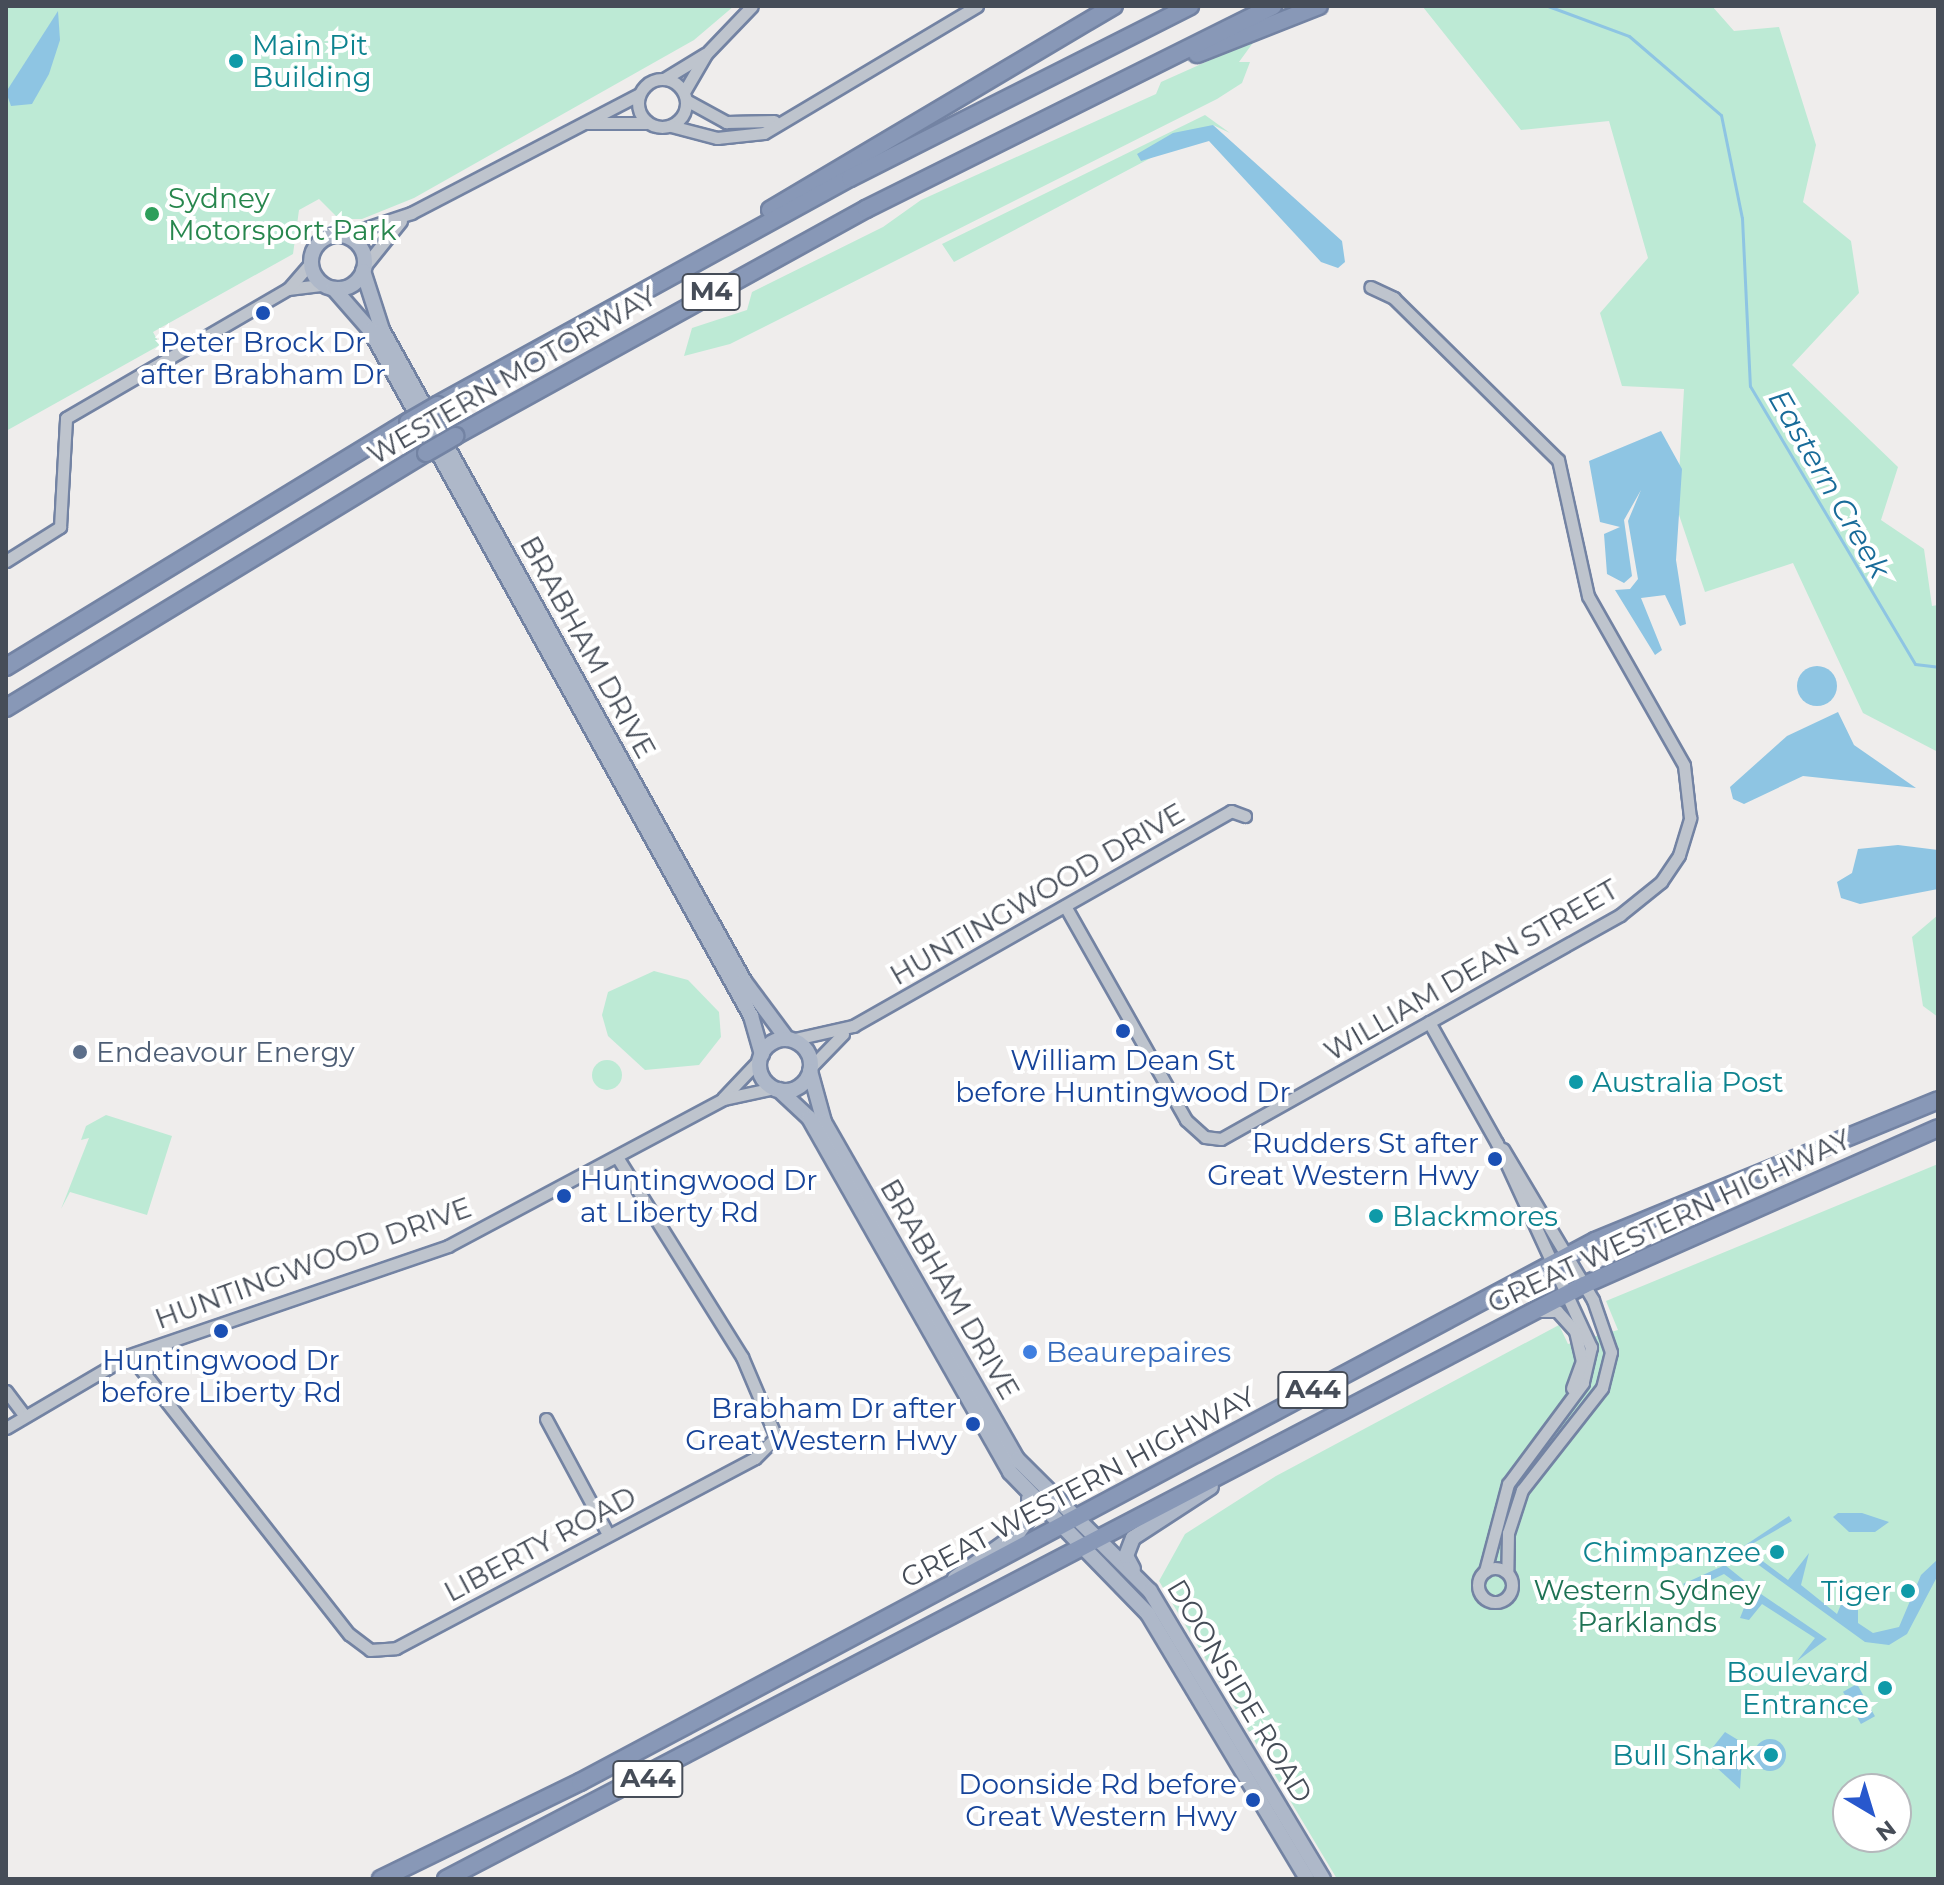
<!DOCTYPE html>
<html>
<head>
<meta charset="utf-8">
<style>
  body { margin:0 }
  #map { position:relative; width:1944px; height:1885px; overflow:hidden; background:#efedec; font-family:Montserrat,sans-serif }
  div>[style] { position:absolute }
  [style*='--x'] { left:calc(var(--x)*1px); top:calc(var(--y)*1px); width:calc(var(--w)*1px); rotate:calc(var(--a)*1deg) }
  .green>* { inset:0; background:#bdead5 }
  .round { border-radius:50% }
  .water>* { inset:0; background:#8ec5e3; transform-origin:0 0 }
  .stream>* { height:3px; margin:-1.5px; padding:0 1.5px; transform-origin:1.5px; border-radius:1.5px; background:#8ec5e3 }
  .roads { filter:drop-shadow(2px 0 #7383a3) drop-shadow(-2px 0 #7383a3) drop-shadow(0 2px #7383a3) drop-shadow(0 -2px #7383a3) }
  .minor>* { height:11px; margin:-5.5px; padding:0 5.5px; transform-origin:5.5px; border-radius:5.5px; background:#bec4cd }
  .minor>.ring { margin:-5.5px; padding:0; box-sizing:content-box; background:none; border:11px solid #bec4cd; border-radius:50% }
  .major>* { height:14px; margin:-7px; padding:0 7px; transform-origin:7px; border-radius:7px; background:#aeb8c9 }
  .major>.ring { margin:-7px; padding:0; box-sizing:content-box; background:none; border:14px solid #aeb8c9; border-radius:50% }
  .highway>* { height:16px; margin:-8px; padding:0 8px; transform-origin:8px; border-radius:8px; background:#8898b7 }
  .bridges { filter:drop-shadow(2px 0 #7383a3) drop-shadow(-2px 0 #7383a3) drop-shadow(0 2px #7383a3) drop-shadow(0 -2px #7383a3) }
  .highway-bridge>* { height:16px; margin:-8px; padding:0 8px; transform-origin:8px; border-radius:8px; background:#8898b7 }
  .dots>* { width:22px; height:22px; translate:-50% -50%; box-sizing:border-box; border:4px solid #fff; border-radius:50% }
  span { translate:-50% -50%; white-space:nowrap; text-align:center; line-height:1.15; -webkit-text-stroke:8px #fff; paint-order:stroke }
  .shield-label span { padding:2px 6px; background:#fff; border:2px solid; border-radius:6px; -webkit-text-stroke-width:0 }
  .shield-label { font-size:26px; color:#464d58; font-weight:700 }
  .culture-label { font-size:28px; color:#0d838f }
  .left { translate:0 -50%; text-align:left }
  .right { translate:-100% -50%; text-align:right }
  .leisure-label { font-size:28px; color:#27864d }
  .transit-label { font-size:28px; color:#164399 }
  .street-label { font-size:28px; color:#464d58 }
  .service-label { font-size:28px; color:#4e5e75 }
  .shop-label { font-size:28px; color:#366cbe }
  .park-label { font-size:28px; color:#1e7254 }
  .water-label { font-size:30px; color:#186b99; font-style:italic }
  .frame { position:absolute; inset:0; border:8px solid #464d58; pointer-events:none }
  .north { position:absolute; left:1832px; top:1773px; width:80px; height:80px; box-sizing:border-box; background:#fff; border:2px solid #b5b8bc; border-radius:50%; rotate:142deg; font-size:22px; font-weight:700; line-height:32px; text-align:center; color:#464d58 }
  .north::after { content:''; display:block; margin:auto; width:28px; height:36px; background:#2858cd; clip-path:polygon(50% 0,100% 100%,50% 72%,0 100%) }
</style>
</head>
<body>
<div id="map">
  <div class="green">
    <div style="clip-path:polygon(6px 6px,734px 6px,694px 40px,414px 198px,362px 219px,339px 219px,319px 199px,299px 210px,293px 254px,153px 332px,160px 345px,6px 431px)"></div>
    <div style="clip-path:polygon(1712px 6px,1734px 31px,1779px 27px,1816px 145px,1803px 202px,1851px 241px,1859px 293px,1792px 365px,1898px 467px,1881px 520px,1924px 549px,1932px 606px,1938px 605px,1938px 752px,1863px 713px,1793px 563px,1705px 592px,1677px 509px,1684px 389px,1622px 386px,1600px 313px,1648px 258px,1609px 121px,1521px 130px,1423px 7px)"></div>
    <div style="clip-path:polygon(1255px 40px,1239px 62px,1250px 62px,1242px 83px,1217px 99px,730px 344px,684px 356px,692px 328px,747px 310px,752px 292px,883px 227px,921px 200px,1156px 94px,1161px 82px)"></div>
    <div style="clip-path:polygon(1205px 115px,1230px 133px,1213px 125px,954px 262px,942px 244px)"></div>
    <div style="clip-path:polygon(1938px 915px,1938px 1017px,1923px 1006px,1912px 937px)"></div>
    <div style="clip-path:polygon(654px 971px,688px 980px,719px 1012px,721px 1037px,699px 1065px,645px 1070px,608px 1036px,602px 1015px,608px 992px)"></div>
    <div class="round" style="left:592px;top:1060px;width:30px;height:30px"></div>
    <div style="clip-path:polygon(106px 1115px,172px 1136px,147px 1215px,70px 1192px,61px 1209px,89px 1138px,81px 1140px,86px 1126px)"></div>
    <div style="clip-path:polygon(evenodd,1938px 1164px,1938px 1879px,1337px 1879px,1159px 1581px,1185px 1534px,1276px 1476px,1559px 1325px,1568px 1344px,1618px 1330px,1606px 1301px,1938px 1164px,1848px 1789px,1896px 1789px,1896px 1837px,1848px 1837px,1848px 1789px)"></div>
  </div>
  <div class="water">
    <div style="clip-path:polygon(58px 11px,60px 40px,49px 74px,32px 104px,11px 106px,6px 92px)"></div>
    <div style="clip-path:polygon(1213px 125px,1342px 241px,1345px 262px,1338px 268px,1321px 262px,1209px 141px,1141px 161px,1137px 154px,1173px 133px)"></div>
    <div style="clip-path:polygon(1661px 431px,1682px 469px,1676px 560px,1686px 624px,1680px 626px,1665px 595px,1641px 598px,1662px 650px,1655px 655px,1615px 590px,1630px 589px,1638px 579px,1628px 521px,1641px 490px,1624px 520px,1632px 576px,1624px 583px,1607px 574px,1604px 534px,1620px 527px,1600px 522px,1589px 461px)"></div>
    <div class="round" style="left:1797px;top:666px;width:40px;height:40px"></div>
    <div style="clip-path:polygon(1838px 712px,1854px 745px,1916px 788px,1803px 776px,1744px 804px,1733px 799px,1730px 787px,1787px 736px)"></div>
    <div style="clip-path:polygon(1898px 845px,1938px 850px,1938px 889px,1860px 904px,1841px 898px,1837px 882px,1852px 873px,1858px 849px)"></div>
    <div style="clip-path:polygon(1838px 1513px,1862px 1513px,1889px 1522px,1875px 1532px,1849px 1532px,1833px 1517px)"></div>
    <div style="clip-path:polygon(1789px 1516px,1792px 1521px,1745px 1548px,1788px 1580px,1809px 1553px,1801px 1585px,1837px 1614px,1842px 1602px,1858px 1606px,1858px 1623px,1873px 1633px,1899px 1627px,1921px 1575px,1938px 1559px,1938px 1575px,1907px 1634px,1889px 1645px,1865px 1642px,1738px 1550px)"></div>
    <div style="clip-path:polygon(1725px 1565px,1761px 1594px,1827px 1639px,1797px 1661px,1815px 1638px,1762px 1604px,1749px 1620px,1740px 1618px,1750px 1593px,1724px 1574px,1690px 1590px,1683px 1584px)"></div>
    <div style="left:1857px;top:1684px;width:37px;height:16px;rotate:61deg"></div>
    <div style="clip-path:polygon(1725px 1732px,1743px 1743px,1740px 1789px,1705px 1757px)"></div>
    <div class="round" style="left:1754px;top:1739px;width:32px;height:32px"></div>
  </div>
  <div class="stream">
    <div style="--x:1548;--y:6;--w:86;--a:20.3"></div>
    <div style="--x:1629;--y:36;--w:121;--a:40.7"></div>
    <div style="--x:1721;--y:115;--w:105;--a:78.5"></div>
    <div style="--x:1742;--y:218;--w:168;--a:87.3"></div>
    <div style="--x:1750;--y:386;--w:323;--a:59.3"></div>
    <div style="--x:1915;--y:664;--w:23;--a:7"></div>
  </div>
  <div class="roads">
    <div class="minor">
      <div class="ring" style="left:638px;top:79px;width:37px;height:37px"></div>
      <div style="--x:664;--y:79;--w:48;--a:-31.4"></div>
      <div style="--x:684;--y:92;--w:44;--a:-59.9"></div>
      <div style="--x:706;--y:54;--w:66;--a:-46.2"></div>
      <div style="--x:686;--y:100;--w:46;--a:28.8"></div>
      <div style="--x:726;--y:122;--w:48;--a:-1.2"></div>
      <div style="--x:585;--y:123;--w:61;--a:0"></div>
      <div style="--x:671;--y:126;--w:48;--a:14.6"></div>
      <div style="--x:717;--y:138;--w:47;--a:-6.1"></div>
      <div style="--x:764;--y:133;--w:248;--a:-30.8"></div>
      <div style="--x:342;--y:236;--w:73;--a:-18.4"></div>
      <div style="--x:411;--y:213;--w:256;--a:-27.5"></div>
      <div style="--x:364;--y:267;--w:59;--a:-51.2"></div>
      <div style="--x:288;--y:289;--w:35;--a:-7"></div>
      <div style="--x:6;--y:561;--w:64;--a:-32.2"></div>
      <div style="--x:60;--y:527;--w:109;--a:-86.8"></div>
      <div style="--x:66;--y:418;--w:257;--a:-30.2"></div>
      <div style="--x:288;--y:289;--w:35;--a:-49"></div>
      <div style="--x:1065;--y:906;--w:246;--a:60.5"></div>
      <div style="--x:1186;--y:1120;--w:25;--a:42"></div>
      <div style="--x:1205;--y:1137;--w:16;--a:7"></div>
      <div style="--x:1221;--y:1139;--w:458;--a:-29.3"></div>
      <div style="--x:1620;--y:915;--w:53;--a:-38.8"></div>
      <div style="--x:1661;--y:882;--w:32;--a:-56"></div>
      <div style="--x:1679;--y:855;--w:39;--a:-73"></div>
      <div style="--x:1690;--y:818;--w:53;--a:-96.5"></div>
      <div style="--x:1684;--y:765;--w:194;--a:-119.6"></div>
      <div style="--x:1588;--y:596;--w:139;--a:-102.4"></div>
      <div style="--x:1558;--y:460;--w:231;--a:-135.4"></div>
      <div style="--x:1394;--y:298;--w:26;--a:-155"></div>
      <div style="--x:1429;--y:1022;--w:139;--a:60.7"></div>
      <div style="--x:1497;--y:1143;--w:225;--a:65.3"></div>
      <div style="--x:1591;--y:1347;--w:37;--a:103"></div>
      <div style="--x:1583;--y:1383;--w:126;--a:126.6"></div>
      <div style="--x:1508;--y:1484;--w:90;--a:104.8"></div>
      <div style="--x:791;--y:1040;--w:64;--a:-12.7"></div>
      <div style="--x:853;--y:1026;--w:435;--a:-29.6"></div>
      <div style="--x:1231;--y:811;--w:15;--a:20"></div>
      <div style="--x:811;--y:1067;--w:46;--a:-45.9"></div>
      <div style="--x:723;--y:1098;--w:54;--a:-46.5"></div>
      <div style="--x:1503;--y:1149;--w:176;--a:59.2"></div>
      <div style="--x:1593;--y:1300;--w:55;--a:70.9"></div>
      <div style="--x:1611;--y:1352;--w:37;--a:104"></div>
      <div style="--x:1602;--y:1388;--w:130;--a:128.1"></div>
      <div style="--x:1522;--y:1490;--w:45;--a:108"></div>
      <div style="--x:1508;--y:1533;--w:39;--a:91"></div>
      <div style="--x:1541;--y:1311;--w:16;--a:0"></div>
      <div style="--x:1557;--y:1311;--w:27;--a:48"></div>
      <div style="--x:1575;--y:1331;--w:31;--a:77"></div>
      <div style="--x:1582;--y:1361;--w:29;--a:110"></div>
      <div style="--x:130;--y:1355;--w:355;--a:51.9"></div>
      <div style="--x:349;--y:1634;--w:26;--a:37"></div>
      <div style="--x:370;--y:1650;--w:26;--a:-4"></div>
      <div style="--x:396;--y:1648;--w:406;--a:-27.9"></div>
      <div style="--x:755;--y:1458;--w:30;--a:-45"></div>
      <div style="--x:776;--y:1437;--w:87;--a:-113"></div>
      <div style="--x:742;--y:1357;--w:236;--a:-122"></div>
      <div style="--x:6;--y:1391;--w:31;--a:53"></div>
      <div style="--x:546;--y:1419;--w:131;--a:61.7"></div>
      <div style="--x:6;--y:1428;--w:144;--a:-30.5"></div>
      <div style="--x:130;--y:1355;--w:336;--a:-18.9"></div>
      <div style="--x:448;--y:1246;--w:312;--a:-28.1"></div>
      <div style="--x:723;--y:1099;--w:52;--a:-12.2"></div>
      <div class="ring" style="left:1478px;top:1568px;width:23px;height:23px"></div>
    </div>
    <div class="major">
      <div class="ring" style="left:311px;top:235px;width:40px;height:40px"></div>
      <div style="--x:363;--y:271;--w:62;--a:72.1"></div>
      <div style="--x:382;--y:330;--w:745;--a:60.92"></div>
      <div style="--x:744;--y:981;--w:72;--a:53.4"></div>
      <div style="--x:334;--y:289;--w:55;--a:48.7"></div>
      <div style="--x:370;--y:330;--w:785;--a:60.95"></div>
      <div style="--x:751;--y:1016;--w:40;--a:74"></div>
      <div class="ring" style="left:759px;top:1039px;width:38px;height:38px"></div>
      <div style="--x:810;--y:1071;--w:53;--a:74.6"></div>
      <div style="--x:824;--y:1122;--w:388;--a:60.2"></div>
      <div style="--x:1017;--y:1459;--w:187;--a:44.8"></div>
      <div style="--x:1150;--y:1591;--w:336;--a:59"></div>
      <div style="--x:779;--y:1090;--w:41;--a:43"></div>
      <div style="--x:809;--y:1118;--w:407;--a:60.4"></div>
      <div style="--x:1010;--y:1472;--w:198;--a:45.8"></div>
      <div style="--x:1148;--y:1614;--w:309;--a:59"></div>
      <div style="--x:1133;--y:1569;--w:15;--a:-118"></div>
      <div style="--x:1126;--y:1556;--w:19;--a:-69"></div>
      <div style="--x:1133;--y:1538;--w:93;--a:-33.2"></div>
      <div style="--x:955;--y:1578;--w:77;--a:-35.5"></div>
      <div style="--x:1018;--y:1533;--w:24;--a:-54"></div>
      <div style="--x:1032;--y:1514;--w:16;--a:-101"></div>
    </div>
    <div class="highway">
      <div style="--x:1197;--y:54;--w:131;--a:-21.5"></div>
      <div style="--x:770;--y:210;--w:400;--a:-30.7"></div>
      <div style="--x:437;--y:405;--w:471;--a:-28.8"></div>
      <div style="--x:850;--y:178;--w:381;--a:-26.8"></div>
      <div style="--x:455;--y:436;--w:470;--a:-28.9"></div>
      <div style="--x:866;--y:209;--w:455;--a:-26.5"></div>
      <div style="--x:6;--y:667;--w:471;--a:-31.4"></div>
      <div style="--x:6;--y:708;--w:491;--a:-31.3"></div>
      <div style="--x:381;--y:1879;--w:221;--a:-26"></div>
      <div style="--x:580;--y:1782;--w:1150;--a:-28.06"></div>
      <div style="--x:1595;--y:1241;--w:371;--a:-22.3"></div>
      <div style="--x:446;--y:1879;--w:1284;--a:-27.56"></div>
      <div style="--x:1584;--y:1285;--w:387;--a:-23.9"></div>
    </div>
  </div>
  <div class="bridges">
    <div class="highway-bridge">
      <div style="--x:408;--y:422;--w:34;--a:-30"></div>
      <div style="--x:426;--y:453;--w:34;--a:-30"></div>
    </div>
  </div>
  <div class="dots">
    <div style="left:236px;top:61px;background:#0f9aa8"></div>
    <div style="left:152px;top:214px;background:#2e9e5b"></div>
    <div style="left:263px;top:313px;background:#1a4fb4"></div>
    <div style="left:1123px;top:1031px;background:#1a4fb4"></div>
    <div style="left:80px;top:1052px;background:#5c6f8a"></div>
    <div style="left:1576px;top:1082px;background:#0f9aa8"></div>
    <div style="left:1495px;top:1159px;background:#1a4fb4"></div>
    <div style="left:564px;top:1196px;background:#1a4fb4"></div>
    <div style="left:1376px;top:1216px;background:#0f9aa8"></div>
    <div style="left:221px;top:1331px;background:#1a4fb4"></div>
    <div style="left:1030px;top:1352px;background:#3f7fe0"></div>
    <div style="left:973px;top:1424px;background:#1a4fb4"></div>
    <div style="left:1777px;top:1552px;background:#0f9aa8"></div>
    <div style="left:1908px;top:1591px;background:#0f9aa8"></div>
    <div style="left:1885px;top:1688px;background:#0f9aa8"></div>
    <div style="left:1771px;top:1755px;background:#0f9aa8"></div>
    <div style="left:1253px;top:1800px;background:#1a4fb4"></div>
  </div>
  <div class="shield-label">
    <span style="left:711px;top:292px">M4</span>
    <span style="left:1313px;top:1390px">A44</span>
    <span style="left:648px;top:1779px">A44</span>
  </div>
  <div class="culture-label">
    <span class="left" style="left:252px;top:61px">Main Pit<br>Building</span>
    <span class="left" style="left:1592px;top:1082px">Australia Post</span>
    <span class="left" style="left:1392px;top:1216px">Blackmores</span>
    <span class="right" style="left:1761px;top:1552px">Chimpanzee</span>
    <span class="right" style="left:1892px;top:1591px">Tiger</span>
    <span class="right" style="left:1869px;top:1688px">Boulevard<br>Entrance</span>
    <span class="right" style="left:1755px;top:1755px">Bull Shark</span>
  </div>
  <div class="leisure-label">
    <span class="left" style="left:168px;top:214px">Sydney<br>Motorsport Park</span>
  </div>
  <div class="transit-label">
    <span style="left:263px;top:358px">Peter Brock Dr<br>after Brabham Dr</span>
    <span style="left:1123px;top:1076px">William Dean St<br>before Huntingwood Dr</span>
    <span class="right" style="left:1479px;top:1159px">Rudders St after<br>Great Western Hwy</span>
    <span class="left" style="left:580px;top:1196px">Huntingwood Dr<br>at Liberty Rd</span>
    <span style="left:221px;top:1376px">Huntingwood Dr<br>before Liberty Rd</span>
    <span class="right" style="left:957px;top:1424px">Brabham Dr after<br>Great Western Hwy</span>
    <span class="right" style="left:1237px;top:1800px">Doonside Rd before<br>Great Western Hwy</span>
  </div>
  <div class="street-label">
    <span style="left:512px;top:375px;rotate:-30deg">WESTERN MOTORWAY</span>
    <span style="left:588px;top:647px;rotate:61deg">BRABHAM DRIVE</span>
    <span style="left:1037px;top:894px;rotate:-30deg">HUNTINGWOOD DRIVE</span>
    <span style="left:1471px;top:970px;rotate:-30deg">WILLIAM DEAN STREET</span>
    <span style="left:1669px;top:1221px;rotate:-25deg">GREAT WESTERN HIGHWAY</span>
    <span style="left:313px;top:1263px;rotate:-20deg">HUNTINGWOOD DRIVE</span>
    <span style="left:950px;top:1289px;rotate:60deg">BRABHAM DRIVE</span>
    <span style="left:1078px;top:1487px;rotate:-28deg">GREAT WESTERN HIGHWAY</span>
    <span style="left:540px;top:1544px;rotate:-28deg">LIBERTY ROAD</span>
    <span style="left:1240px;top:1691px;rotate:59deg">DOONSIDE ROAD</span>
  </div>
  <div class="service-label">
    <span class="left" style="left:96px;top:1052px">Endeavour Energy</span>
  </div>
  <div class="shop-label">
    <span class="left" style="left:1046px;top:1352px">Beaurepaires</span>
  </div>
  <div class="park-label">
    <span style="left:1647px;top:1606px">Western Sydney<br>Parklands</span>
  </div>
  <div class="water-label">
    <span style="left:1829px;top:484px;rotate:60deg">Eastern Creek</span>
  </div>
  <div class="frame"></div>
  <div class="north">N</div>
</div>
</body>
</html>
